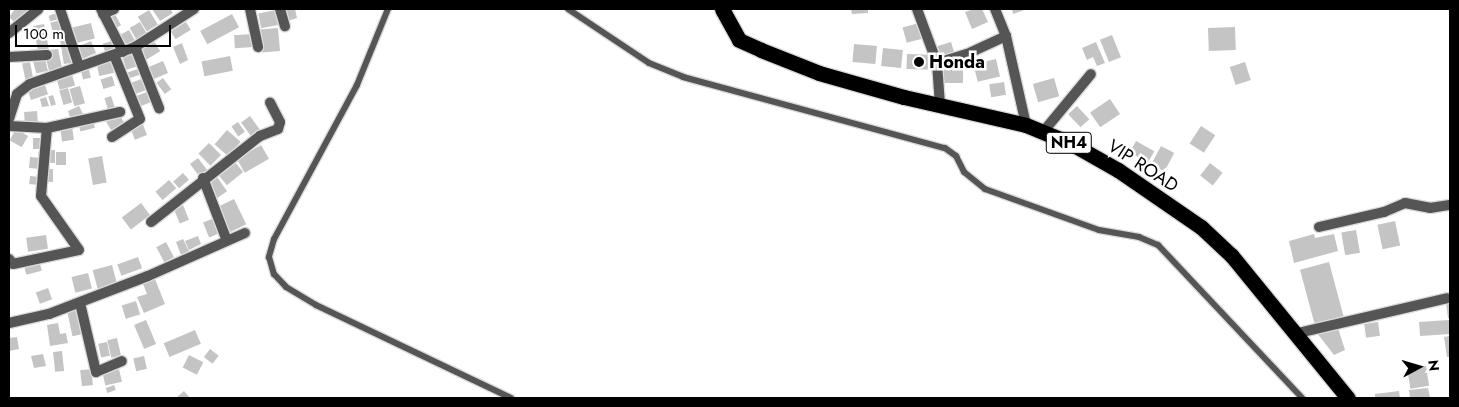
<!DOCTYPE html>
<html>
<head>
<meta charset="utf-8">
<style>
  body { margin:0 }
  #map { position:relative; width:1459px; height:407px; overflow:hidden; background:#fff; font-family:Jost,sans-serif }
  div>[style] { position:absolute }
  [style*='--x'] { left:calc(var(--x)*1px); top:calc(var(--y)*1px); width:calc(var(--w)*1px); rotate:calc(var(--a)*1deg) }
  .building>* { inset:0; background:#c4c4c4; transform-origin:0 0 }
  .roads { filter:drop-shadow(1px 0 #dbdbdb) drop-shadow(-1px 0 #dbdbdb) drop-shadow(0 1px #dbdbdb) drop-shadow(0 -1px #dbdbdb) }
  .lane>* { height:6px; margin:-3px; padding:0 3px; transform-origin:3px; border-radius:3px; background:#555 }
  .street>* { height:10px; margin:-5px; padding:0 5px; transform-origin:5px; border-radius:5px; background:#555 }
  .highway>* { height:15px; margin:-7.5px; padding:0 7.5px; transform-origin:7.5px; border-radius:7.5px; background:#000 }
  .dots>* { width:14px; height:14px; translate:-50% -50%; box-sizing:border-box; border:2px solid #fff; border-radius:50% }
  span { translate:-50% -50%; white-space:nowrap; text-align:center; line-height:1.15; -webkit-text-stroke:5px #fff; paint-order:stroke }
  .shield-label span { padding:1px 4px; background:#fff; border:1px solid; border-radius:4px; -webkit-text-stroke-width:0 }
  .shield-label { font-size:16px; color:#000; font-weight:700 }
  .poi-label { font-size:18px; color:#000; font-weight:700 }
  .left { translate:0 -50%; text-align:left }
  .street-label { font-size:18px; color:#000 }
  .frame { position:absolute; inset:0; border:10px solid #000; pointer-events:none }
  .north { position:absolute; left:1394px; top:342px; width:50px; height:50px; -webkit-text-stroke:4px #fff; paint-order:stroke; rotate:84deg; font-size:14px; font-weight:700; line-height:20px; text-align:center; color:#000 }
  .north::after { content:''; display:block; margin:auto; width:18px; height:22px; background:#000; clip-path:polygon(50% 0,100% 100%,50% 72%,0 100%) }
  .scale { position:absolute; left:15px; top:25px; width:156px; height:22px; box-sizing:border-box; border:2px solid #000; border-top:0; padding-left:6px; font-size:15px; line-height:18px; white-space:nowrap; color:#000; -webkit-text-stroke:4px #fff; paint-order:stroke }
</style>
</head>
<body>
<div id="map">
  <div class="building">
    <div style="clip-path:polygon(15px 9px,33px 9px,16px 24px,9px 17px)"></div>
    <div style="clip-path:polygon(152px 9px,170px 9px,173px 13px,160px 21px)"></div>
    <div style="clip-path:polygon(284px 9px,295px 9px,297px 18px,288px 21px)"></div>
    <div style="clip-path:polygon(851px 9px,868px 9px,868px 13px,852px 14px)"></div>
    <div style="clip-path:polygon(974px 9px,982px 9px,988px 22px,972px 29px,965px 12px)"></div>
    <div style="clip-path:polygon(1012px 9px,1027px 9px,1013px 14px)"></div>
    <div style="left:149px;top:10px;width:17px;height:13px;rotate:59deg"></div>
    <div style="left:276px;top:10px;width:15px;height:18px;rotate:79deg"></div>
    <div style="left:60px;top:12px;width:6px;height:12px;rotate:72deg"></div>
    <div style="left:114px;top:12px;width:15px;height:8px;rotate:62deg"></div>
    <div style="left:232px;top:14px;width:15px;height:36px;rotate:62deg"></div>
    <div style="left:61px;top:20px;width:11px;height:11px;rotate:75deg"></div>
    <div style="left:140px;top:22px;width:14px;height:12px;rotate:60deg"></div>
    <div style="left:186px;top:22px;width:9px;height:18px;rotate:58deg"></div>
    <div style="left:91px;top:23px;width:16px;height:20px;rotate:76deg"></div>
    <div style="left:919px;top:23px;width:16px;height:17px;rotate:75deg"></div>
    <div style="left:44px;top:24px;width:25px;height:11px;rotate:79deg"></div>
    <div style="left:1235px;top:27px;width:23px;height:27px;rotate:88deg"></div>
    <div style="left:278px;top:28px;width:23px;height:18px;rotate:85deg"></div>
    <div style="left:129px;top:30px;width:13px;height:16px;rotate:61deg"></div>
    <div style="left:252px;top:34px;width:13px;height:18px;rotate:86deg"></div>
    <div style="left:1112px;top:35px;width:24px;height:13px;rotate:68deg"></div>
    <div style="left:69px;top:39px;width:24px;height:9px;rotate:81deg"></div>
    <div style="left:115px;top:40px;width:10px;height:13px;rotate:73deg"></div>
    <div style="left:91px;top:41px;width:13px;height:17px;rotate:67deg"></div>
    <div style="left:154px;top:41px;width:12px;height:18px;rotate:59deg"></div>
    <div style="left:951px;top:42px;width:14px;height:14px;rotate:73deg"></div>
    <div style="clip-path:polygon(1096px 42px,1105px 63px,1097px 66px,1093px 57px,1087px 60px,1082px 48px)"></div>
    <div style="clip-path:polygon(182px 43px,188px 60px,180px 64px,173px 47px)"></div>
    <div style="left:854px;top:44px;width:23px;height:18px;rotate:5deg"></div>
    <div style="left:883px;top:48px;width:20px;height:18px;rotate:6deg"></div>
    <div style="clip-path:polygon(58px 49px,62px 68px,49px 71px,46px 58px,50px 57px,49px 50px)"></div>
    <div style="left:133px;top:54px;width:13px;height:11px;rotate:72deg"></div>
    <div style="left:907px;top:54px;width:25px;height:15px;rotate:2deg"></div>
    <div style="left:230px;top:56px;width:15px;height:29px;rotate:79deg"></div>
    <div style="left:45px;top:59px;width:12px;height:12px;rotate:76deg"></div>
    <div style="left:996px;top:59px;width:18px;height:23px;rotate:77deg"></div>
    <div style="left:111px;top:60px;width:13px;height:15px;rotate:77deg"></div>
    <div style="left:163px;top:61px;width:13px;height:18px;rotate:67deg"></div>
    <div style="left:30px;top:62px;width:16px;height:8px;rotate:79deg"></div>
    <div style="left:1245px;top:62px;width:19px;height:16px;rotate:72deg"></div>
    <div style="left:88px;top:66px;width:12px;height:8px;rotate:76deg"></div>
    <div style="left:141px;top:68px;width:6px;height:16px;rotate:72deg"></div>
    <div style="left:940px;top:68px;width:23px;height:15px"></div>
    <div style="left:71px;top:71px;width:15px;height:16px;rotate:74deg"></div>
    <div style="left:112px;top:76px;width:10px;height:12px;rotate:73deg"></div>
    <div style="left:147px;top:77px;width:12px;height:19px;rotate:70deg"></div>
    <div style="left:163px;top:78px;width:14px;height:8px;rotate:54deg"></div>
    <div style="left:1054px;top:78px;width:19px;height:22px;rotate:74deg"></div>
    <div style="left:44px;top:82px;width:13px;height:18px;rotate:72deg"></div>
    <div style="left:1004px;top:82px;width:13px;height:15px;rotate:81deg"></div>
    <div style="left:80px;top:86px;width:18px;height:11px;rotate:74deg"></div>
    <div style="left:68px;top:88px;width:15px;height:9px;rotate:74deg"></div>
    <div style="left:149px;top:91px;width:11px;height:17px;rotate:68deg"></div>
    <div style="left:53px;top:95px;width:10px;height:5px;rotate:73deg"></div>
    <div style="left:111px;top:96px;width:16px;height:7px;rotate:72deg"></div>
    <div style="clip-path:polygon(46px 97px,49px 106px,42px 107px,40px 99px)"></div>
    <div style="left:1110px;top:99px;width:18px;height:24px;rotate:56deg"></div>
    <div style="clip-path:polygon(79px 106px,83px 114px,71px 120px,68px 111px)"></div>
    <div style="left:1077px;top:106px;width:18px;height:12px;rotate:47deg"></div>
    <div style="left:37px;top:111px;width:13px;height:13px;rotate:86deg"></div>
    <div style="left:119px;top:114px;width:12px;height:15px;rotate:59deg"></div>
    <div style="left:250px;top:116px;width:17px;height:11px;rotate:54deg"></div>
    <div style="left:93px;top:120px;width:8px;height:15px;rotate:76deg"></div>
    <div style="left:142px;top:122px;width:14px;height:13px;rotate:69deg"></div>
    <div style="left:238px;top:122px;width:12px;height:8px;rotate:55deg"></div>
    <div style="left:72px;top:126px;width:14px;height:12px;rotate:82deg"></div>
    <div style="left:1201px;top:126px;width:17px;height:21px;rotate:33deg"></div>
    <div style="left:16px;top:129px;width:14px;height:13px;rotate:30deg"></div>
    <div style="left:227px;top:130px;width:18px;height:19px;rotate:41deg"></div>
    <div style="left:33px;top:138px;width:11px;height:11px"></div>
    <div style="left:1136px;top:141px;width:21px;height:13px;rotate:29deg"></div>
    <div style="left:209px;top:143px;width:17px;height:15px;rotate:45deg"></div>
    <div style="left:261px;top:145px;width:16px;height:28px;rotate:60deg"></div>
    <div style="left:1161px;top:146px;width:15px;height:21px;rotate:28deg"></div>
    <div style="left:48px;top:150px;width:7px;height:13px"></div>
    <div style="left:56px;top:152px;width:10px;height:13px"></div>
    <div style="left:102px;top:156px;width:27px;height:14px;rotate:80deg"></div>
    <div style="left:30px;top:157px;width:11px;height:11px;rotate:5deg"></div>
    <div style="left:198px;top:158px;width:15px;height:10px;rotate:53deg"></div>
    <div style="left:235px;top:162px;width:13px;height:21px;rotate:51deg"></div>
    <div style="left:1210px;top:163px;width:16px;height:16px;rotate:38deg"></div>
    <div style="left:45px;top:169px;width:8px;height:13px"></div>
    <div style="left:183px;top:173px;width:9px;height:13px;rotate:49deg"></div>
    <div style="left:215px;top:174px;width:21px;height:12px;rotate:55deg"></div>
    <div style="left:30px;top:176px;width:9px;height:8px;rotate:6deg"></div>
    <div style="left:169px;top:180px;width:11px;height:18px;rotate:49deg"></div>
    <div style="left:234px;top:199px;width:28px;height:20px;rotate:64deg"></div>
    <div style="left:141px;top:203px;width:15px;height:24px;rotate:53deg"></div>
    <div style="left:183px;top:205px;width:16px;height:10px;rotate:68deg"></div>
    <div style="left:217px;top:217px;width:16px;height:15px;rotate:68deg"></div>
    <div style="left:1395px;top:221px;width:25px;height:18px;rotate:78deg"></div>
    <div style="left:1356px;top:230px;width:23px;height:15px;rotate:80deg"></div>
    <div style="clip-path:polygon(1314px 234px,1315px 238px,1334px 234px,1338px 251px,1294px 263px,1289px 241px)"></div>
    <div style="left:46px;top:235px;width:14px;height:20px;rotate:82deg"></div>
    <div style="clip-path:polygon(198px 236px,201px 244px,189px 250px,185px 241px)"></div>
    <div style="clip-path:polygon(183px 239px,189px 251px,181px 255px,176px 242px)"></div>
    <div style="left:166px;top:242px;width:17px;height:11px;rotate:62deg"></div>
    <div style="left:138px;top:257px;width:12px;height:22px;rotate:70deg"></div>
    <div style="left:39px;top:260px;width:11px;height:16px;rotate:75deg"></div>
    <div style="left:1329px;top:262px;width:56px;height:30px;rotate:75deg"></div>
    <div style="left:112px;top:265px;width:20px;height:20px;rotate:75deg"></div>
    <div style="left:88px;top:273px;width:16px;height:17px;rotate:76deg"></div>
    <div style="clip-path:polygon(155px 279px,165px 304px,144px 313px,137px 297px,147px 294px,143px 284px)"></div>
    <div style="left:48px;top:288px;width:12px;height:13px;rotate:70deg"></div>
    <div style="left:136px;top:301px;width:14px;height:15px;rotate:73deg"></div>
    <div style="clip-path:polygon(1446px 303px,1450px 303px,1450px 318px,1448px 318px)"></div>
    <div style="left:80px;top:309px;width:25px;height:13px;rotate:78deg"></div>
    <div style="left:146px;top:320px;width:26px;height:13px;rotate:67deg"></div>
    <div style="left:1449px;top:320px;width:14px;height:30px;rotate:86deg"></div>
    <div style="left:1378px;top:322px;width:14px;height:14px;rotate:82deg"></div>
    <div style="clip-path:polygon(58px 323px,60px 334px,66px 333px,68px 343px,50px 346px,47px 325px)"></div>
    <div style="clip-path:polygon(1338px 328px,1345px 350px,1334px 355px,1317px 333px)"></div>
    <div style="left:195px;top:330px;width:15px;height:34px;rotate:67deg"></div>
    <div style="clip-path:polygon(1450px 336px,1450px 357px,1447px 357px,1444px 337px)"></div>
    <div style="clip-path:polygon(17px 337px,19px 349px,9px 351px,9px 338px)"></div>
    <div style="left:117px;top:338px;width:18px;height:10px;rotate:77deg"></div>
    <div style="left:107px;top:342px;width:14px;height:9px;rotate:78deg"></div>
    <div style="left:210px;top:349px;width:11px;height:10px;rotate:38deg"></div>
    <div style="left:62px;top:351px;width:20px;height:9px;rotate:84deg"></div>
    <div style="clip-path:polygon(43px 354px,46px 366px,34px 368px,31px 356px)"></div>
    <div style="left:189px;top:355px;width:16px;height:14px;rotate:27deg"></div>
    <div style="left:144px;top:356px;width:13px;height:11px;rotate:77deg"></div>
    <div style="left:1426px;top:366px;width:20px;height:19px;rotate:81deg"></div>
    <div style="left:91px;top:369px;width:16px;height:11px;rotate:83deg"></div>
    <div style="left:119px;top:369px;width:13px;height:17px;rotate:77deg"></div>
    <div style="left:114px;top:385px;width:5px;height:9px;rotate:68deg"></div>
    <div style="clip-path:polygon(1428px 388px,1430px 398px,1410px 398px,1409px 390px)"></div>
    <div style="clip-path:polygon(184px 391px,190px 398px,176px 398px)"></div>
    <div style="clip-path:polygon(1399px 391px,1400px 398px,1375px 398px,1375px 394px)"></div>
  </div>
  <div class="roads">
    <div class="lane">
      <div style="--x:388;--y:9;--w:82;--a:112.2"></div>
      <div style="--x:357;--y:85;--w:175;--a:118.3"></div>
      <div style="--x:274;--y:239;--w:19;--a:106"></div>
      <div style="--x:269;--y:257;--w:18;--a:74"></div>
      <div style="--x:274;--y:274;--w:18;--a:47"></div>
      <div style="--x:286;--y:287;--w:35;--a:31"></div>
      <div style="--x:316;--y:305;--w:216;--a:25.5"></div>
      <div style="--x:568;--y:9;--w:97;--a:33.7"></div>
      <div style="--x:649;--y:63;--w:37;--a:22"></div>
      <div style="--x:683;--y:77;--w:271;--a:15.2"></div>
      <div style="--x:945;--y:148;--w:14;--a:36"></div>
      <div style="--x:956;--y:156;--w:18;--a:63"></div>
      <div style="--x:964;--y:172;--w:27;--a:39"></div>
      <div style="--x:985;--y:189;--w:121;--a:19.8"></div>
      <div style="--x:1099;--y:230;--w:41;--a:9.9"></div>
      <div style="--x:1139;--y:237;--w:21;--a:23"></div>
      <div style="--x:1158;--y:245;--w:210;--a:46.7"></div>
    </div>
    <div class="street">
      <div style="--x:60;--y:9;--w:60;--a:71.6"></div>
      <div style="--x:101;--y:9;--w:48;--a:62.9"></div>
      <div style="--x:250;--y:9;--w:39;--a:78"></div>
      <div style="--x:280;--y:9;--w:18;--a:74"></div>
      <div style="--x:917;--y:9;--w:58;--a:69.7"></div>
      <div style="--x:937;--y:63;--w:42;--a:85.9"></div>
      <div style="--x:995;--y:9;--w:29;--a:68"></div>
      <div style="--x:1006;--y:36;--w:91;--a:77.3"></div>
      <div style="--x:103;--y:14;--w:12;--a:-24"></div>
      <div style="--x:9;--y:33;--w:38;--a:-39"></div>
      <div style="--x:135;--y:47;--w:66;--a:68.5"></div>
      <div style="--x:9;--y:57;--w:38;--a:-3"></div>
      <div style="--x:937;--y:63;--w:31;--a:-17"></div>
      <div style="--x:967;--y:54;--w:43;--a:-24.8"></div>
      <div style="--x:9;--y:119;--w:26;--a:-72"></div>
      <div style="--x:17;--y:94;--w:16;--a:-38"></div>
      <div style="--x:30;--y:84;--w:111;--a:-19.4"></div>
      <div style="--x:135;--y:47;--w:70;--a:-32.8"></div>
      <div style="--x:9;--y:126;--w:38;--a:3"></div>
      <div style="--x:47;--y:128;--w:75;--a:-12.4"></div>
      <div style="--x:1043;--y:132;--w:75;--a:-50.4"></div>
      <div style="--x:112;--y:137;--w:33;--a:-33"></div>
      <div style="--x:140;--y:119;--w:69;--a:-112.1"></div>
      <div style="--x:203;--y:178;--w:67;--a:69.1"></div>
      <div style="--x:151;--y:222;--w:139;--a:-38.3"></div>
      <div style="--x:260;--y:136;--w:19;--a:-21"></div>
      <div style="--x:278;--y:129;--w:7;--a:-74"></div>
      <div style="--x:280;--y:122;--w:22;--a:-117"></div>
      <div style="--x:1319;--y:227;--w:67;--a:-13"></div>
      <div style="--x:1384;--y:212;--w:23;--a:-23"></div>
      <div style="--x:1405;--y:203;--w:25;--a:11"></div>
      <div style="--x:1430;--y:208;--w:20;--a:-9"></div>
      <div style="--x:9;--y:259;--w:6;--a:51"></div>
      <div style="--x:13;--y:264;--w:67;--a:-12"></div>
      <div style="--x:79;--y:250;--w:66;--a:-125.1"></div>
      <div style="--x:41;--y:196;--w:68;--a:-85"></div>
      <div style="--x:80;--y:303;--w:71;--a:76.9"></div>
      <div style="--x:96;--y:372;--w:28;--a:-23"></div>
      <div style="--x:9;--y:323;--w:41;--a:-12.7"></div>
      <div style="--x:49;--y:314;--w:106;--a:-21"></div>
      <div style="--x:148;--y:276;--w:106;--a:-23.9"></div>
      <div style="--x:1294;--y:334;--w:157;--a:-13.2"></div>
    </div>
    <div class="highway">
      <div style="--x:722;--y:9;--w:35;--a:61"></div>
      <div style="--x:739;--y:40;--w:24;--a:24"></div>
      <div style="--x:761;--y:50;--w:62;--a:21.6"></div>
      <div style="--x:819;--y:73;--w:88;--a:15.8"></div>
      <div style="--x:904;--y:97;--w:125;--a:12.9"></div>
      <div style="--x:1026;--y:125;--w:50;--a:22.4"></div>
      <div style="--x:1072;--y:144;--w:53;--a:29.5"></div>
      <div style="--x:1118;--y:170;--w:101;--a:34.5"></div>
      <div style="--x:1201;--y:227;--w:42;--a:43.1"></div>
      <div style="--x:1232;--y:256;--w:183;--a:50.8"></div>
    </div>
  </div>
  <div class="dots">
    <div style="left:919px;top:62px;background:#000"></div>
  </div>
  <div class="shield-label">
    <span style="left:1069px;top:143px">NH4</span>
  </div>
  <div class="poi-label">
    <span class="left" style="left:929px;top:62px">Honda</span>
  </div>
  <div class="street-label">
    <span style="left:1143px;top:166px;rotate:33deg">VIP ROAD</span>
  </div>
  <div class="frame"></div>
  <div class="north">N</div>
  <div class="scale">100 m</div>
</div>
</body>
</html>
